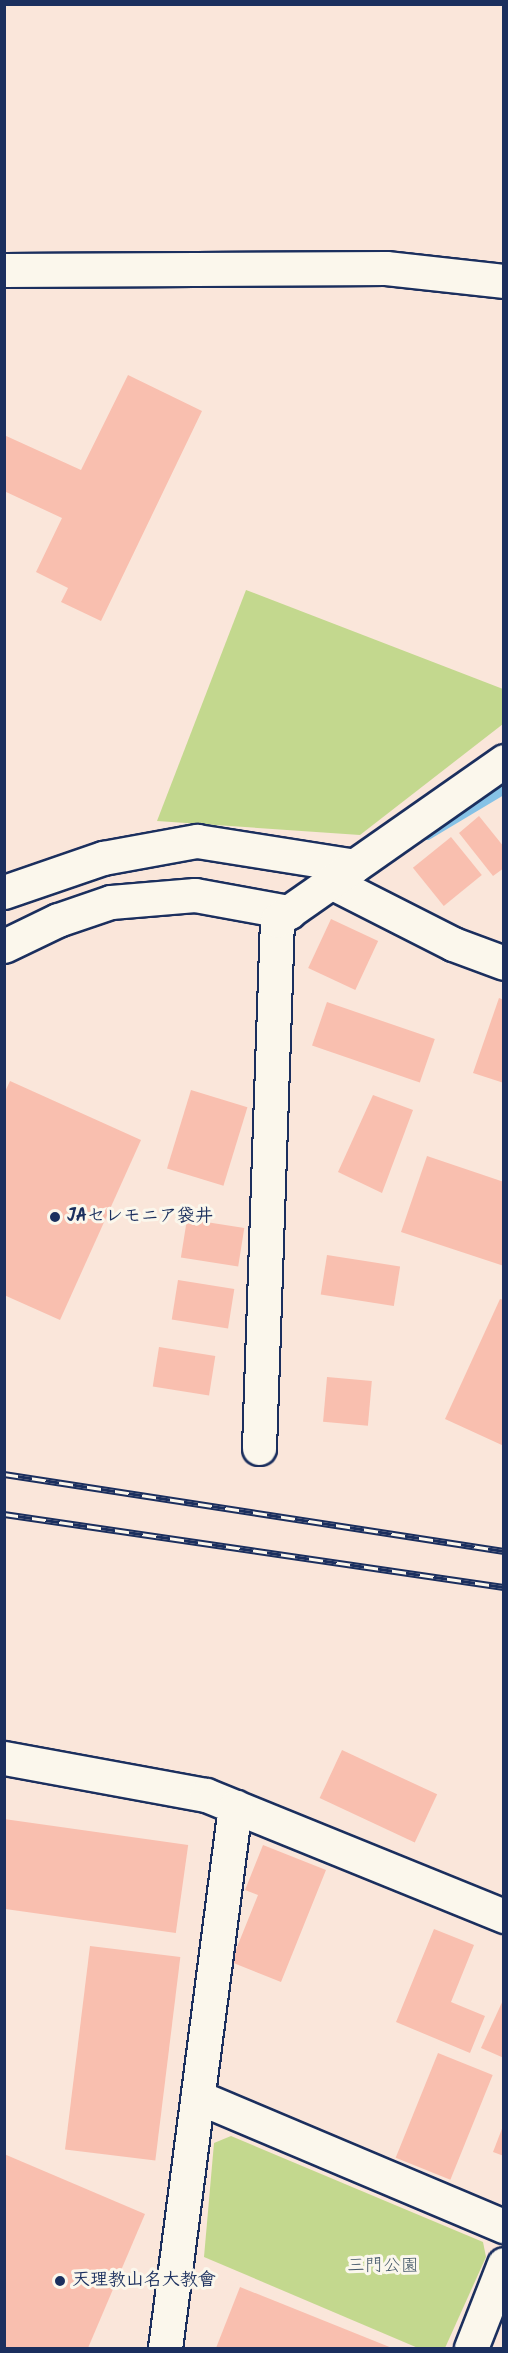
<!DOCTYPE html>
<html>
<head>
<meta charset="utf-8">
<style>
  body { margin:0 }
  #map { position:relative; width:508px; height:2353px; overflow:hidden; background:#fae6da; font-family:Kalam,"Klee One",sans-serif }
  div>[style] { position:absolute }
  [style*='--x'] { left:calc(var(--x)*1px); top:calc(var(--y)*1px); width:calc(var(--w)*1px); rotate:calc(var(--a)*1deg) }
  .green>* { inset:0; background:#c3d88e }
  .stream>* { height:12px; margin:-6px; padding:0 6px; transform-origin:6px; border-radius:6px; background:#86c2e6 }
  .building>* { inset:0; background:#f9bfaf; transform-origin:0 0 }
  .roads { filter:drop-shadow(2px 0 #1b2f5e) drop-shadow(-2px 0 #1b2f5e) drop-shadow(0 2px #1b2f5e) drop-shadow(0 -2px #1b2f5e) }
  .minor>* { height:33px; margin:-16.5px; padding:0 16.5px; transform-origin:16.5px; border-radius:16.5px; background:#fbf7ec }
  .rail>* { height:7px; margin-top:-3.5px; transform-origin:0; background:repeating-linear-gradient(90deg,#fbf7ec 0 14px,#1b2f5e 0 28px); box-sizing:border-box; border-block:2px solid #1b2f5e }
  .dots>* { width:16px; height:16px; translate:-50% -50%; box-sizing:border-box; border:3px solid #fbf7ec; border-radius:50% }
  span { translate:-50% -50%; white-space:nowrap; text-align:center; line-height:1.15; -webkit-text-stroke:6px #fbf7ec; paint-order:stroke }
  .poi-label { font-size:18px; color:#1b2f5e; font-weight:700 }
  .left { translate:0 -50%; text-align:left }
  .park-label { font-size:18px; color:#45596a }
  .frame { position:absolute; inset:0; border:6px solid #1b2f5e; pointer-events:none }
</style>
</head>
<body>
<div id="map">
  <div class="green">
    <div style="clip-path:polygon(246px 590px,503px 689px,503px 724px,360px 835px,157px 821px)"></div>
    <div style="clip-path:polygon(231px 2136px,483px 2242px,486px 2257px,445px 2348px,418px 2348px,204px 2257px,214px 2143px)"></div>
  </div>
  <div class="stream">
    <div style="--x:427;--y:834;--w:90;--a:-30.9"></div>
  </div>
  <div class="building">
    <div style="clip-path:polygon(128px 375px,202px 411px,101px 621px,61px 602px,68px 588px,36px 572px,62px 518px,4px 491px,4px 435px,81px 470px)"></div>
    <div style="clip-path:polygon(479px 816px,504px 847px,504px 868px,493px 876px,459px 833px)"></div>
    <div style="left:451px;top:837px;width:49px;height:49px;rotate:51deg"></div>
    <div style="left:331px;top:919px;width:52px;height:54px;rotate:25deg"></div>
    <div style="clip-path:polygon(499px 998px,504px 1000px,504px 1083px,473px 1073px)"></div>
    <div style="left:327px;top:1002px;width:114px;height:46px;rotate:19deg"></div>
    <div style="clip-path:polygon(10px 1081px,141px 1140px,60px 1320px,4px 1295px,4px 1094px)"></div>
    <div style="left:191px;top:1090px;width:59px;height:82px;rotate:17deg"></div>
    <div style="clip-path:polygon(373px 1095px,413px 1110px,382px 1193px,338px 1172px)"></div>
    <div style="clip-path:polygon(427px 1156px,504px 1182px,504px 1266px,401px 1232px)"></div>
    <div style="left:187px;top:1219px;width:58px;height:39px;rotate:9deg"></div>
    <div style="left:327px;top:1255px;width:74px;height:40px;rotate:9deg"></div>
    <div style="left:178px;top:1280px;width:57px;height:40px;rotate:9deg"></div>
    <div style="clip-path:polygon(500px 1299px,504px 1300px,504px 1446px,445px 1419px)"></div>
    <div style="left:159px;top:1347px;width:57px;height:40px;rotate:9deg"></div>
    <div style="left:327px;top:1377px;width:45px;height:45px;rotate:5deg"></div>
    <div style="left:342px;top:1750px;width:105px;height:53px;rotate:25deg"></div>
    <div style="left:4px;top:1819px;width:186px;height:89px;rotate:8deg"></div>
    <div style="clip-path:polygon(263px 1845px,326px 1870px,281px 1982px,231px 1962px,258px 1895px,245px 1890px)"></div>
    <div style="clip-path:polygon(434px 1929px,474px 1945px,451px 2002px,485px 2016px,470px 2053px,396px 2022px)"></div>
    <div style="left:90px;top:1946px;width:91px;height:205px;rotate:7deg"></div>
    <div style="clip-path:polygon(504px 1998px,504px 2058px,481px 2048px)"></div>
    <div style="left:438px;top:2053px;width:59px;height:113px;rotate:22deg"></div>
    <div style="clip-path:polygon(503px 2126px,504px 2126px,504px 2156px,493px 2152px)"></div>
    <div style="clip-path:polygon(4px 2154px,145px 2214px,88px 2348px,4px 2348px)"></div>
    <div style="clip-path:polygon(240px 2287px,392px 2348px,216px 2348px)"></div>
  </div>
  <div class="roads">
    <div class="minor">
      <div style="--x:4;--y:270;--w:382;--a:-0.3"></div>
      <div style="--x:386;--y:268;--w:119;--a:6.3"></div>
      <div style="--x:331;--y:882;--w:137;--a:26.9"></div>
      <div style="--x:453;--y:944;--w:54;--a:20.4"></div>
      <div style="--x:4;--y:892;--w:105;--a:-19"></div>
      <div style="--x:103;--y:858;--w:96;--a:-10.3"></div>
      <div style="--x:197;--y:841;--w:159;--a:9"></div>
      <div style="--x:4;--y:946;--w:60;--a:-25.7"></div>
      <div style="--x:58;--y:920;--w:56;--a:-18.8"></div>
      <div style="--x:111;--y:902;--w:84;--a:-4.8"></div>
      <div style="--x:195;--y:895;--w:96;--a:10.3"></div>
      <div style="--x:259;--y:1448;--w:528;--a:-88.05"></div>
      <div style="--x:277;--y:920;--w:277;--a:-35"></div>
      <div style="--x:4;--y:1758;--w:205;--a:10.4"></div>
      <div style="--x:206;--y:1795;--w:322;--a:22.1"></div>
      <div style="--x:198;--y:2097;--w:332;--a:22.9"></div>
      <div style="--x:165;--y:2348;--w:546;--a:-82.63"></div>
      <div style="--x:471;--y:2348;--w:90;--a:-68.6"></div>
    </div>
  </div>
  <div class="rail">
    <div style="--x:4;--y:1474;--w:506;--a:8.75"></div>
    <div style="--x:4;--y:1514;--w:505;--a:8.31"></div>
  </div>
  <div class="dots">
    <div style="left:55px;top:1217px;background:#1b2f5e"></div>
    <div style="left:60px;top:2281px;background:#1b2f5e"></div>
  </div>
  <div class="poi-label">
    <span class="left" style="left:67px;top:1217px">JAセレモニア袋井</span>
    <span class="left" style="left:72px;top:2281px">天理教山名大教會</span>
  </div>
  <div class="park-label">
    <span style="left:383px;top:2267px">三門公園</span>
  </div>
  <div class="frame"></div>
</div>
</body>
</html>
